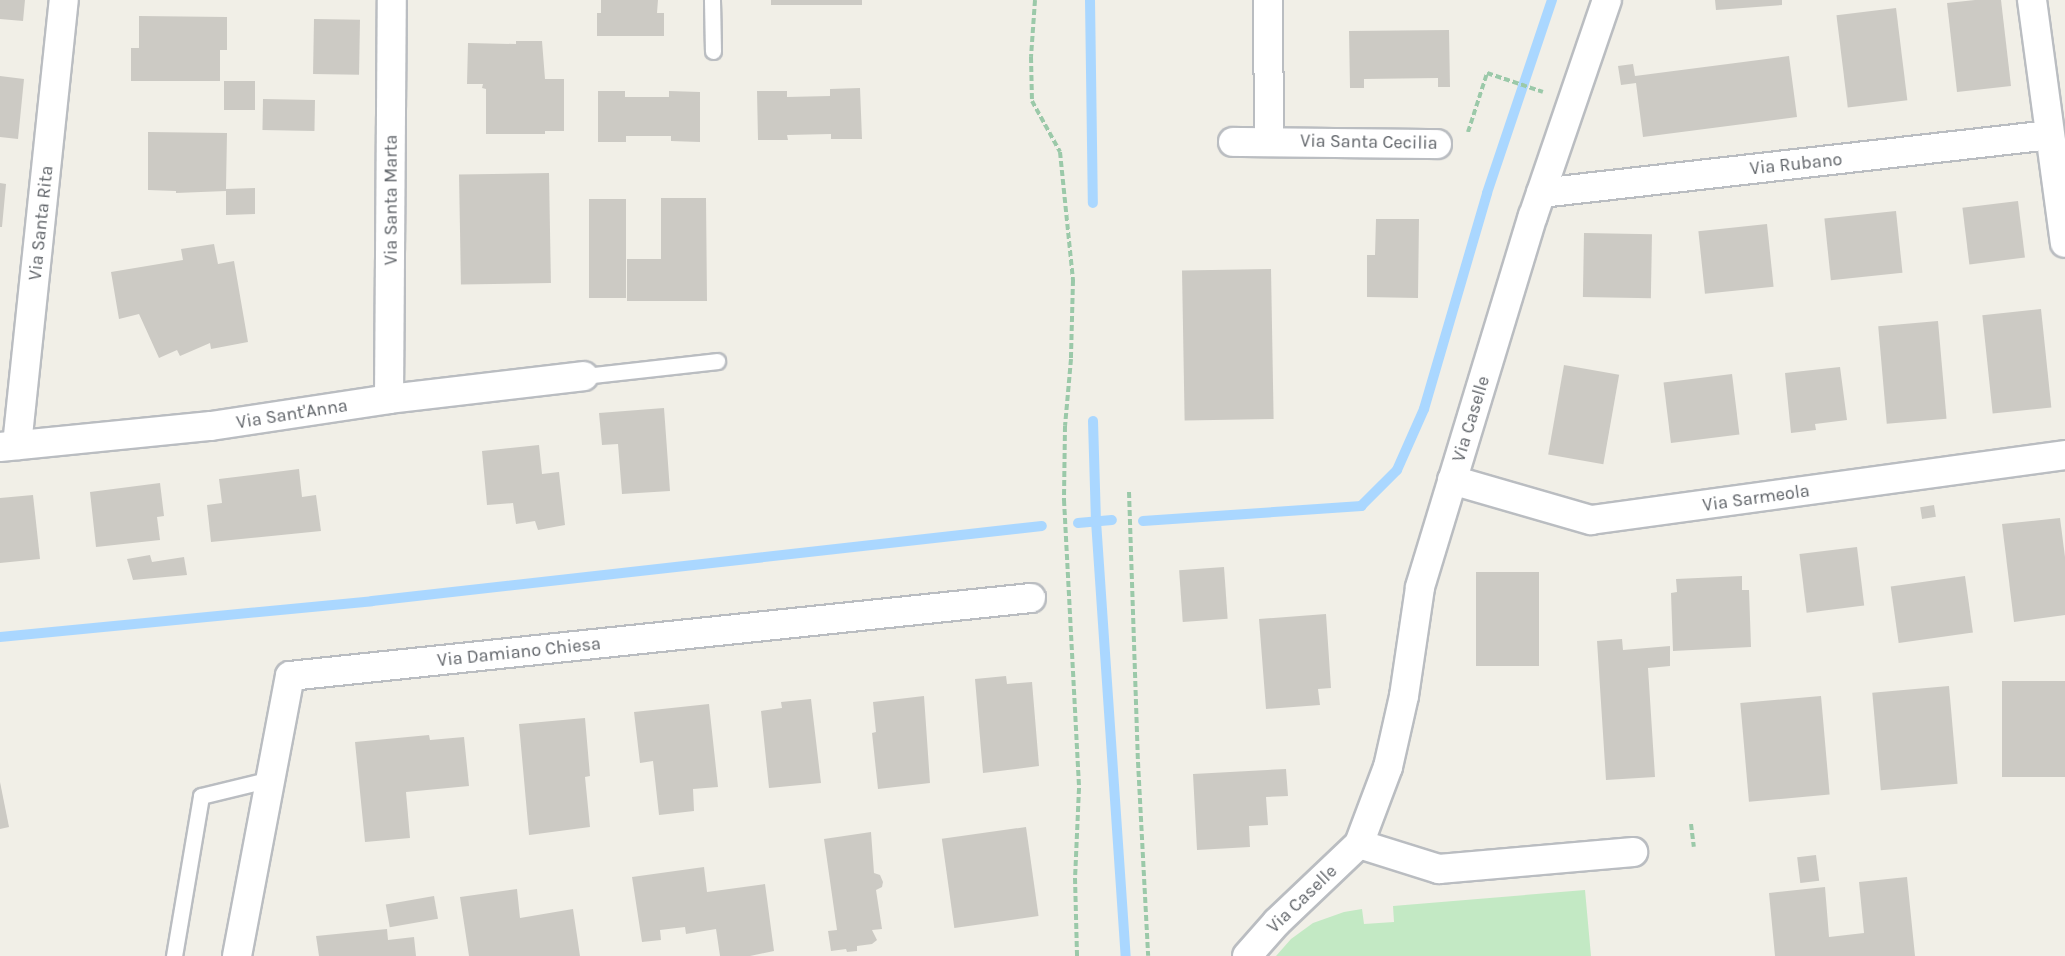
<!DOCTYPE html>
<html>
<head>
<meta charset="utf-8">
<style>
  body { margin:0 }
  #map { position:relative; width:2065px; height:956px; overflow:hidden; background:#f1efe7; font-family:Karla,sans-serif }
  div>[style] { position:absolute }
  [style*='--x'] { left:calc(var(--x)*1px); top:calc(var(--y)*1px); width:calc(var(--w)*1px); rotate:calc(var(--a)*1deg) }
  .green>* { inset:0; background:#c3e9c4 }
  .stream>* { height:10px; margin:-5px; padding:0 5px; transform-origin:5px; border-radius:5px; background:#aad7ff }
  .building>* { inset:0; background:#cccac4; transform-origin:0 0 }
  .path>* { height:4px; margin-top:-2px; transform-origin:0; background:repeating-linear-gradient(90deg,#9bc9a9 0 6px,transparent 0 9px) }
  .roads { filter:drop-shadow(2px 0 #babdc1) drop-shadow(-2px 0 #babdc1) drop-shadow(0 2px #babdc1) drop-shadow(0 -2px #babdc1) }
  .lane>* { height:15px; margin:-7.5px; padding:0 7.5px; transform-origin:7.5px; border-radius:7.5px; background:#fff }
  .street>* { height:28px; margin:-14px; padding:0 14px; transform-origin:14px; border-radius:14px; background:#fff }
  span { translate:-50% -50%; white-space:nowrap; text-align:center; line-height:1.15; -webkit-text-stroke:6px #fff; paint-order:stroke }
  .street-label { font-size:18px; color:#5f6368 }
</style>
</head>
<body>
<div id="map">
  <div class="green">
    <div style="clip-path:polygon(1585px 890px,1591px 956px,1276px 956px,1291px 939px,1313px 923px,1344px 912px,1362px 909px,1364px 924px,1394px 922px,1393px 906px)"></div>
  </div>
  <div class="stream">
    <div style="--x:1090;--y:0;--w:203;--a:89.2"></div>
    <div style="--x:1093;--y:421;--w:100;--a:88.3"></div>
    <div style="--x:1096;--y:521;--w:436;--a:86.1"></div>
    <div style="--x:1143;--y:521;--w:219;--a:-3.9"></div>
    <div style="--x:1361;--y:506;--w:51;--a:-45"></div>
    <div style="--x:1397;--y:470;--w:67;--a:-66.1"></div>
    <div style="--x:1424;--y:409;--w:225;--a:-73.7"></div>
    <div style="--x:1487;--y:193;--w:204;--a:-71.4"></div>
    <div style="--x:1078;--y:523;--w:34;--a:-5"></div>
    <div style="--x:0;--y:637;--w:374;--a:-5.5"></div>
    <div style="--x:372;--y:601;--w:674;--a:-6.39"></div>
  </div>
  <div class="building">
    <div style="clip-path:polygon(0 0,25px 0,23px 21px,0 19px)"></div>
    <div style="clip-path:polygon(601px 0,658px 0,657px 13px,664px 13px,664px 36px,597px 36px,597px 13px,601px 13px)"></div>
    <div style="left:771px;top:0;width:91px;height:5px"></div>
    <div style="clip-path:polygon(1715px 0,1782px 0,1782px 5px,1716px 10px)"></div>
    <div style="clip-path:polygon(1975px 0,2001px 0,2011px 86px,1957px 92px,1947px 3px)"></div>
    <div style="left:1896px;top:8px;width:93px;height:60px;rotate:83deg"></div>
    <div style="clip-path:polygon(139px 16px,227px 17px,227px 50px,220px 50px,220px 81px,131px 81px,131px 48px,139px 48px)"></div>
    <div style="left:314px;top:19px;width:46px;height:55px;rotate:1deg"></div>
    <div style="clip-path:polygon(1449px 30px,1450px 87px,1438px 87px,1438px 78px,1364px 79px,1364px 88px,1350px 88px,1349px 31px)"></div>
    <div style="clip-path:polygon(516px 41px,542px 41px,545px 79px,564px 79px,564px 131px,545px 131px,545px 134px,486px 134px,486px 89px,482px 88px,483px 84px,467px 84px,468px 43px,516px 44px)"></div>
    <div style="clip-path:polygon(1789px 56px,1797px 117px,1643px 137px,1636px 83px,1621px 85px,1618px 66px,1633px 64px,1635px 76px)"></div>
    <div style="clip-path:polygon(0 76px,24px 79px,18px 139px,0 137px)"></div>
    <div style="left:224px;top:81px;width:31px;height:29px"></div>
    <div style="clip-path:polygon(860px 88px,862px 139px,831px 139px,831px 134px,787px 135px,788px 140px,758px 140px,757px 91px,787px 91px,787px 97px,830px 96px,830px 89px)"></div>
    <div style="clip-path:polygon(598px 91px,625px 91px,625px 97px,669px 97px,669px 91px,700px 92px,700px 142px,671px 141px,671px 136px,626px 136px,626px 142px,598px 142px)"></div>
    <div style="left:263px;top:99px;width:52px;height:31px;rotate:1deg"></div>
    <div style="clip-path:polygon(148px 132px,227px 133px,226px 189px,255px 188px,255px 214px,226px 215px,226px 191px,176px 193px,176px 191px,148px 190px)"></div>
    <div style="left:549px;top:173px;width:110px;height:90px;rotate:89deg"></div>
    <div style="clip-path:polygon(0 183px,6px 184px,2px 227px,0 227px)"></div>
    <div style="clip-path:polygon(661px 198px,706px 198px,707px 301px,627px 301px,627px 259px,661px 259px)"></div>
    <div style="left:589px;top:199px;width:37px;height:99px"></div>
    <div style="left:2018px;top:201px;width:57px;height:56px;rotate:83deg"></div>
    <div style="left:1896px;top:211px;width:62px;height:72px;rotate:84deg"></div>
    <div style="clip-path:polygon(1376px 219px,1419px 219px,1418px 298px,1367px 297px,1367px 255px,1375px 255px)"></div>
    <div style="left:1767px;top:224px;width:63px;height:69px;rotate:84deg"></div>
    <div style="left:1584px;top:233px;width:68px;height:64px;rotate:1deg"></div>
    <div style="clip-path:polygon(214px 244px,218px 264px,234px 261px,248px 342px,211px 349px,210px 343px,180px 356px,177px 350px,159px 358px,139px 314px,119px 319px,111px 272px,183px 260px,181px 249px)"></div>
    <div style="left:1271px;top:269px;width:150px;height:89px;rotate:89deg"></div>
    <div style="left:2041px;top:309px;width:99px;height:59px;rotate:84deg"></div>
    <div style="left:1938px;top:321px;width:98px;height:60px;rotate:85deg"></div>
    <div style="left:1564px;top:365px;width:56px;height:91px;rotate:10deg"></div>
    <div style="clip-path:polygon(1840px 367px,1847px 420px,1815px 424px,1816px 430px,1791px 433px,1785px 373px)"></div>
    <div style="left:1732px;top:374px;width:61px;height:69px;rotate:83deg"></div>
    <div style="clip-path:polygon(664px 408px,670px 491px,622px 494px,618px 444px,602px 445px,599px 413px)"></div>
    <div style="clip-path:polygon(539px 445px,542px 474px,559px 472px,565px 525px,538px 530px,535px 521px,516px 524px,513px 503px,487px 505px,482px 451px)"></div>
    <div style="clip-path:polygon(299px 469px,302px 497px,316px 495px,321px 531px,211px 542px,207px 505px,222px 503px,219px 479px)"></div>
    <div style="clip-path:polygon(160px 483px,164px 516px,157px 517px,160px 540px,96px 547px,90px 492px)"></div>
    <div style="clip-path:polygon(33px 495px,40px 559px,0 563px,0 498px)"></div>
    <div style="left:1934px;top:505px;width:12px;height:14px;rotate:81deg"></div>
    <div style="clip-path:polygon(2060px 518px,2065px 557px,2065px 615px,2014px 622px,2002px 524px)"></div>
    <div style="left:1857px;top:547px;width:59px;height:58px;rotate:83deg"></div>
    <div style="clip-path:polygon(150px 555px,152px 562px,184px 557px,187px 575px,133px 580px,127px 559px)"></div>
    <div style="left:1224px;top:567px;width:52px;height:45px;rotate:86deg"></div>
    <div style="left:1476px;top:572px;width:63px;height:94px"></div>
    <div style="clip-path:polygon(1742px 576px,1742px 590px,1749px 590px,1751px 647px,1673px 651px,1671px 593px,1677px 592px,1676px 579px)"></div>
    <div style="left:1965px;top:576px;width:57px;height:75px;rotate:82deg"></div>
    <div style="clip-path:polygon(1326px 614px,1331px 688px,1318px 689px,1320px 705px,1266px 709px,1259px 619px)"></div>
    <div style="clip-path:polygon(1622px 639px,1623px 650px,1670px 646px,1670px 666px,1648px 668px,1655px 777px,1606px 780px,1597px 641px)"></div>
    <div style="clip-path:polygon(1006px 676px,1007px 684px,1032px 682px,1039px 766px,983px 773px,975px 679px)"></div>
    <div style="left:2065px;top:681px;width:96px;height:63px;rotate:90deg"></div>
    <div style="left:1949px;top:686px;width:98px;height:77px;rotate:85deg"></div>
    <div style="clip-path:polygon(924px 696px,930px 783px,878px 789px,872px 733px,876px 732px,873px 702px)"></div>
    <div style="left:1821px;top:696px;width:99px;height:81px;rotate:85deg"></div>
    <div style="clip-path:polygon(811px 699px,821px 783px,769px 788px,761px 711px,782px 708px,781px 702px)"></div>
    <div style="clip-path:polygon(709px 704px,718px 787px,693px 789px,694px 811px,659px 815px,653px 761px,640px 763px,634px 712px)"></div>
    <div style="clip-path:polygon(585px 718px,590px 776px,585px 777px,590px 827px,529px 835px,519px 724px)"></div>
    <div style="clip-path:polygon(429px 735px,430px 740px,464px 737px,469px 786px,406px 792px,410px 838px,365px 842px,355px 742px)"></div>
    <div style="clip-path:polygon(1286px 769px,1288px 796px,1266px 797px,1268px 825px,1249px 826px,1250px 847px,1197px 850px,1193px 774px)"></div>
    <div style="clip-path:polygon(0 782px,9px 827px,0 829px)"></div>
    <div style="left:1026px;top:827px;width:90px;height:85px;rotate:82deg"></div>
    <div style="clip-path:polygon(871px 832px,874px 873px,880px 875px,883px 882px,882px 887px,876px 890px,882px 929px,872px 930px,877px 940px,872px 944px,857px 946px,857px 951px,847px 952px,846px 949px,831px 951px,828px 931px,837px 930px,824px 839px)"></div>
    <div style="left:1816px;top:855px;width:26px;height:19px;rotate:83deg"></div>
    <div style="clip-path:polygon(704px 867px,707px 892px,765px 884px,774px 951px,750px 956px,720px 956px,716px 929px,686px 934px,685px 927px,660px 930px,661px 940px,642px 942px,632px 877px)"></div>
    <div style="clip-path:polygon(1907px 877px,1915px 956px,1775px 956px,1769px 893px,1825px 887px,1829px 937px,1864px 933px,1859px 882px)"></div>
    <div style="clip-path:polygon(517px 889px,520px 918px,573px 909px,580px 956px,469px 956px,460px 897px)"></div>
    <div style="left:434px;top:896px;width:23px;height:49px;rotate:80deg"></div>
    <div style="clip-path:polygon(387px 929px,388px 940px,414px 937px,416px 956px,319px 956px,316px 936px)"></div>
  </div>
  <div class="path">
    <div style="--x:1035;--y:0;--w:57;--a:94"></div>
    <div style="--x:1031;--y:57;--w:44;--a:88.7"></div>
    <div style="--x:1032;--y:101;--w:58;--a:61.2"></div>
    <div style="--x:1060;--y:152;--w:129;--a:84.2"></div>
    <div style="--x:1073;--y:280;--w:79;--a:91.5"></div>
    <div style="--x:1071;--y:359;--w:67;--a:95.1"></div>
    <div style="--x:1065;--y:426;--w:74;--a:90.8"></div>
    <div style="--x:1064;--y:500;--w:288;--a:87"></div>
    <div style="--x:1079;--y:788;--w:90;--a:92.5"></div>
    <div style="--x:1075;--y:878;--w:78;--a:88.5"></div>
    <div style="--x:1468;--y:132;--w:62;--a:-72.1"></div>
    <div style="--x:1487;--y:73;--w:59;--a:18.7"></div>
    <div style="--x:1129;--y:492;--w:270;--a:88.1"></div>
    <div style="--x:1138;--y:762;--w:194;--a:87"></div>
    <div style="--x:1691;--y:824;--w:23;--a:83"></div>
  </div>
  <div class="roads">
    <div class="lane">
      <div style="--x:712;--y:0;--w:51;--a:88.9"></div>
      <div style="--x:584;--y:376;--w:134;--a:-6.4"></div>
      <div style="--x:174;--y:956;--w:162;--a:-80.4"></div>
      <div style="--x:201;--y:796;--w:72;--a:-13.7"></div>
    </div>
    <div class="street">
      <div style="--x:1268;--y:0;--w:140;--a:89.6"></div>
      <div style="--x:2032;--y:0;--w:245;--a:82.3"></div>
      <div style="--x:1233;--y:142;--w:204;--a:0.6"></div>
      <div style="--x:1541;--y:193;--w:512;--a:-6.5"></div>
      <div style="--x:389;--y:399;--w:399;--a:-89.6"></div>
      <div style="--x:17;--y:445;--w:447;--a:-84"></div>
      <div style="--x:0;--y:447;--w:212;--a:-5.7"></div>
      <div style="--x:211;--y:426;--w:180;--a:-8.6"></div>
      <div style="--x:389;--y:399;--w:196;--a:-6.7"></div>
      <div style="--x:1452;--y:480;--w:145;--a:16.1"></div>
      <div style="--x:1591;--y:520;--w:478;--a:-7.8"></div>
      <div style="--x:1359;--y:844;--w:84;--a:17.4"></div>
      <div style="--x:1439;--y:869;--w:195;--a:-5"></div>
      <div style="--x:237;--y:956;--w:285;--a:-79.3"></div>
      <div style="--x:290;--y:676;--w:745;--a:-6.01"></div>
      <div style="--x:1247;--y:956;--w:45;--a:-48.6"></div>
      <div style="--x:1277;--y:922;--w:113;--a:-43.6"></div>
      <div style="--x:1359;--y:844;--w:82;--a:-69.4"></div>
      <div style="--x:1388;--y:767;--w:73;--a:-77.3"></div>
      <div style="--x:1404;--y:696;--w:110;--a:-81.6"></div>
      <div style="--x:1420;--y:587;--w:388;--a:-73.1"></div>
      <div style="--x:1533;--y:216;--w:228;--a:-71.1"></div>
    </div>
  </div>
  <div class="street-label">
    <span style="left:1369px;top:142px;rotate:1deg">Via Santa Cecilia</span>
    <span style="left:1796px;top:164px;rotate:-6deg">Via Rubano</span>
    <span style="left:391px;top:200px;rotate:-90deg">Via Santa Marta</span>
    <span style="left:41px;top:223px;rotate:-84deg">Via Santa Rita</span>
    <span style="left:292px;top:414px;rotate:-9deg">Via Sant'Anna</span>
    <span style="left:1471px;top:419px;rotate:-73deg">Via Caselle</span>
    <span style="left:1756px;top:498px;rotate:-8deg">Via Sarmeola</span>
    <span style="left:519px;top:652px;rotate:-6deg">Via Damiano Chiesa</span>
    <span style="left:1302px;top:899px;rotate:-44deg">Via Caselle</span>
  </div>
</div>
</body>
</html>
